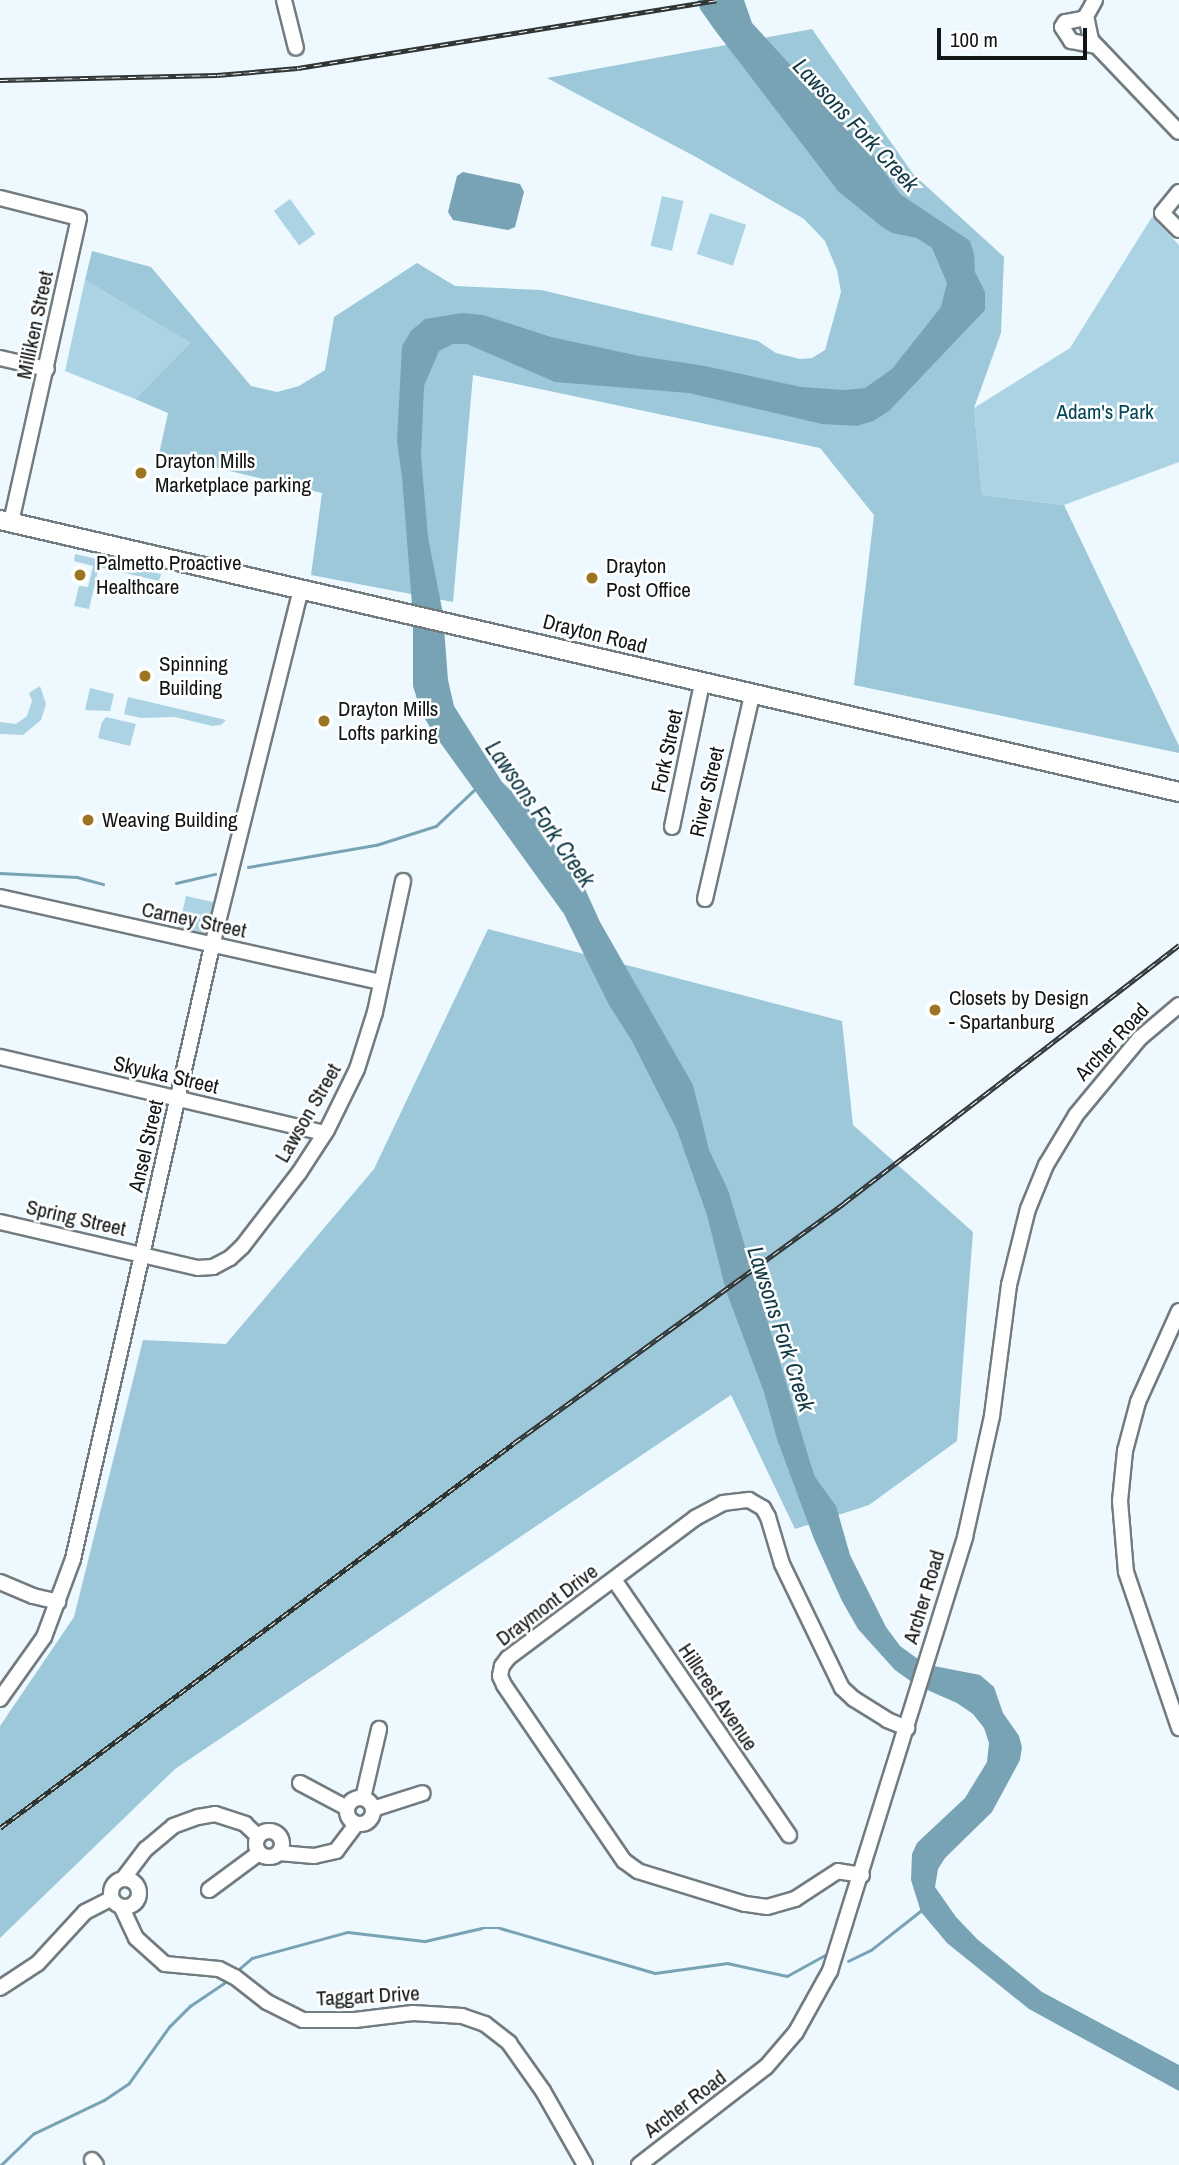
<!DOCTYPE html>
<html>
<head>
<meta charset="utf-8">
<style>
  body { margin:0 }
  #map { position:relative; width:1179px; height:2165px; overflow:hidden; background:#edf9fe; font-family:"Archivo Narrow",sans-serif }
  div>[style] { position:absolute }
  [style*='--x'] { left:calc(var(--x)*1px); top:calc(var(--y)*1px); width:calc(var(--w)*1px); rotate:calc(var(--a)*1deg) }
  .green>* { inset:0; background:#abd3e3; transform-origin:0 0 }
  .forest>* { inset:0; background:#9cc8da }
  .water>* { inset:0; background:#78a3b4 }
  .stream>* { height:2.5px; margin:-1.25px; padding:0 1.25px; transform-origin:1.25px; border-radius:1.25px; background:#78a3b4 }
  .roads { filter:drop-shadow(2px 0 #727c80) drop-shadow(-2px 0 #727c80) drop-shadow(0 2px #727c80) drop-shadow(0 -2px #727c80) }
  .minor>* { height:14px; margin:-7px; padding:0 7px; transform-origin:7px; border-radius:7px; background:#fff }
  .minor>.ring { margin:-7px; padding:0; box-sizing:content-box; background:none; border:14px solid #fff; border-radius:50% }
  .major>* { height:18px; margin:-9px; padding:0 9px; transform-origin:9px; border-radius:9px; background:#fff }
  .rail>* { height:5px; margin-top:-2.5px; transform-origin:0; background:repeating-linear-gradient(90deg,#fff 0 8px,#303536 0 16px); box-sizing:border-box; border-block:2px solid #303536 }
  .dots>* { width:19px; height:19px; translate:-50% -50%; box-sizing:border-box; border:4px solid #fff; border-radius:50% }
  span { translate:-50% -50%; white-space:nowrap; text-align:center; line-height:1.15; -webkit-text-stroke:5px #fff; paint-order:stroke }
  .street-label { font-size:21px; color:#111516 }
  .park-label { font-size:21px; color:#044558 }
  .poi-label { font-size:21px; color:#111516 }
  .left { translate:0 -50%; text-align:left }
  .water-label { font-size:23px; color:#113947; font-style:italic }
  .scale { position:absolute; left:937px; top:28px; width:150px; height:32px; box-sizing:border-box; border:4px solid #111516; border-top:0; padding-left:9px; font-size:21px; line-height:24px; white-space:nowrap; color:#111516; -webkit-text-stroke:5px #fff; paint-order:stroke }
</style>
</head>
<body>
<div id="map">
  <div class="green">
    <div style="left:662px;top:196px;width:22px;height:51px;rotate:13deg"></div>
    <div style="left:290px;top:199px;width:43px;height:20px;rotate:54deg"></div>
    <div style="left:710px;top:213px;width:38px;height:43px;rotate:18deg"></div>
    <div style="clip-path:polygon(1152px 217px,1179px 245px,1179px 462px,1064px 505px,982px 495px,974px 408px,1070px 348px)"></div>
    <div style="clip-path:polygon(85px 280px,190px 343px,135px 399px,65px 371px)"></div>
    <div style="clip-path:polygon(75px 554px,161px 574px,159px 581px,99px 567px,89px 609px,74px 606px,79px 586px,88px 587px,93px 566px,74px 561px)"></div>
    <div style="clip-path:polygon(40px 686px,46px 704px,41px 720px,23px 735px,0 734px,0 722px,16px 724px,27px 716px,32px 701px,29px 693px)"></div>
    <div style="clip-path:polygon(90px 688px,114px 694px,110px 711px,85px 710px)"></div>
    <div style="clip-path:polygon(128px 697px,226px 720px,221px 725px,212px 726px,175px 717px,141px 718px,124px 714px)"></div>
    <div style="clip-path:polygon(106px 717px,136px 724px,130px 746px,98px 738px,102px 722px)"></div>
    <div style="clip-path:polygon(186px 896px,217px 903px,210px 933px,201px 937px,178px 932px)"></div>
  </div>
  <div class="forest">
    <div style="clip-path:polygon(812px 29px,913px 174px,1004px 257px,1001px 333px,974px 408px,982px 495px,1064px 505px,1179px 746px,1179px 753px,854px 685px,874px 515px,820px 448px,473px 375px,453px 602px,311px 575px,322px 493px,159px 454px,168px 413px,135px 399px,190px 343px,85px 280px,92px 251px,151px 267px,251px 386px,277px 392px,299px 386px,325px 370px,334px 317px,417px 263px,455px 286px,541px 290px,758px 341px,776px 353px,800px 359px,812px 358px,825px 350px,841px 292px,837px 270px,825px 241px,804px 219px,696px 157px,547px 78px)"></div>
    <div style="clip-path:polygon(488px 929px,842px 1021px,853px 1125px,973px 1232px,957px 1441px,869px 1505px,795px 1529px,731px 1395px,175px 1769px,0 1938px,0 1726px,74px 1617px,143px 1340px,226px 1344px,374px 1169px)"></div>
  </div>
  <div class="water">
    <div style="clip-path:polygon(698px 0,744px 0,752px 23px,872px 154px,900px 194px,970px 241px,974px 254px,975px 272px,985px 292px,985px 310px,889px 411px,873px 421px,857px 426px,822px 424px,689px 393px,555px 382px,467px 344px,453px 344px,439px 351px,424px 386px,421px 456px,428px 537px,443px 614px,448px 680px,454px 706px,502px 782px,526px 805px,585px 889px,600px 922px,693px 1085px,709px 1150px,728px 1190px,810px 1462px,815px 1477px,836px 1506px,850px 1555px,886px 1627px,900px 1646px,918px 1659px,929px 1665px,980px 1675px,994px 1687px,1003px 1713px,1019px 1736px,1022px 1747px,1020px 1760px,992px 1812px,945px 1858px,938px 1869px,935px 1887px,956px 1917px,977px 1939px,1042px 1992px,1179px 2065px,1179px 2091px,1029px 2009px,947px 1943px,921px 1912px,911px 1880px,912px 1854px,917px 1843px,965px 1798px,987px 1762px,989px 1743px,984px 1728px,973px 1714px,957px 1703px,916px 1685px,895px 1670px,858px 1629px,842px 1601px,814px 1539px,777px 1439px,764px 1392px,726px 1291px,707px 1215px,677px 1130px,632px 1041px,609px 1005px,564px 914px,434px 734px,421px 712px,413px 686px,413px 617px,402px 477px,397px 441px,402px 346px,411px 331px,425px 319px,462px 313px,483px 315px,551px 337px,639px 356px,705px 366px,801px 387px,844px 390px,865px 388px,892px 369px,941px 307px,947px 283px,932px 248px,917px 238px,892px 233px,881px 226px,838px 191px,714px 29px,700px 9px)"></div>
    <div style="clip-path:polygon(463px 172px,520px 184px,524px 192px,515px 227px,508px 230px,453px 220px,448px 212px,457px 176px)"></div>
  </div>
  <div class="stream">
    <div style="--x:248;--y:867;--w:130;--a:-9.8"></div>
    <div style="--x:376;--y:845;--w:63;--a:-17.6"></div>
    <div style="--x:436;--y:826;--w:52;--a:-43.5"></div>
    <div style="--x:0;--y:873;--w:77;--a:3"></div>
    <div style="--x:77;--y:877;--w:27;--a:15"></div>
    <div style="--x:176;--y:883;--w:40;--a:-13"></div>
    <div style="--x:848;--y:1961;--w:25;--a:-26"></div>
    <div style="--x:871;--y:1950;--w:66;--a:-38.3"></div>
    <div style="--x:238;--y:1970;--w:18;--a:-41"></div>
    <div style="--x:252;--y:1958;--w:99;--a:-15.2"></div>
    <div style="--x:348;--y:1932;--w:78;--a:6.7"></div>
    <div style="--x:425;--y:1941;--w:58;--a:-12.8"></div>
    <div style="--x:482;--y:1928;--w:18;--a:0"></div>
    <div style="--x:500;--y:1928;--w:161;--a:16.2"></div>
    <div style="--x:655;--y:1973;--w:73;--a:-7.9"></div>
    <div style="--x:727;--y:1963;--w:61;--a:12.2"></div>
    <div style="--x:787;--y:1976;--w:43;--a:-28.9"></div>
    <div style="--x:1;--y:2165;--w:45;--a:-44.1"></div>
    <div style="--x:33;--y:2134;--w:79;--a:-25.6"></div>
    <div style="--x:104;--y:2100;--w:30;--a:-34"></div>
    <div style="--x:129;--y:2083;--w:69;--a:-54.5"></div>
    <div style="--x:169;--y:2027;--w:30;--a:-45"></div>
    <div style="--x:190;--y:2006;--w:45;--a:-34"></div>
  </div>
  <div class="roads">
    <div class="minor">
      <div style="--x:284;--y:0;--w:49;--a:76"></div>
      <div style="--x:1095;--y:0;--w:18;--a:119"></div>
      <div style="--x:1086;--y:16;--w:25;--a:78"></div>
      <div style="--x:1091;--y:40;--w:127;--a:46.3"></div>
      <div style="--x:1086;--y:18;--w:21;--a:169"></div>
      <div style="--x:1065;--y:22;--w:6;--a:121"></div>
      <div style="--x:1062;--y:27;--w:17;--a:57"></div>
      <div style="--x:1071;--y:41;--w:25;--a:11"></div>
      <div style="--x:1179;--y:192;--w:27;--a:129"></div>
      <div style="--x:1162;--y:213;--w:24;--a:45"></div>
      <div style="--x:0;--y:198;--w:81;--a:14.2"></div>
      <div style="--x:79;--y:218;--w:312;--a:102.6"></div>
      <div style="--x:0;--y:358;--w:48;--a:13.2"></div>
      <div style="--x:672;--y:827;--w:146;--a:-78.2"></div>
      <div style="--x:0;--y:897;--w:389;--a:12.6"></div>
      <div style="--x:705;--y:899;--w:209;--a:-77"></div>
      <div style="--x:0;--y:1057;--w:333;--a:13.2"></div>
      <div style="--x:0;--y:1222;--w:203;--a:13.1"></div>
      <div style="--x:198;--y:1268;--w:15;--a:-4"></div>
      <div style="--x:213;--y:1267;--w:19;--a:-28"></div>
      <div style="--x:230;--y:1258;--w:16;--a:-43"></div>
      <div style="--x:242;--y:1247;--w:93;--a:-52.4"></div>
      <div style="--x:299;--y:1173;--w:51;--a:-56.9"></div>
      <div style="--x:327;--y:1130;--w:68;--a:-63.8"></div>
      <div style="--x:357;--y:1069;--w:60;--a:-72.5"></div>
      <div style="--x:375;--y:1012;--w:134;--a:-77.9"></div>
      <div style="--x:1179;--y:1311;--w:100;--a:114.3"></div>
      <div style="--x:1138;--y:1402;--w:51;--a:104.9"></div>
      <div style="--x:1125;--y:1451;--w:50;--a:95.7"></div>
      <div style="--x:1120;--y:1501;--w:71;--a:85.2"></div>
      <div style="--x:1126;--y:1572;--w:165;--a:71.2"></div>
      <div style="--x:615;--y:1581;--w:308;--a:55.6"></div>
      <div style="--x:0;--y:1582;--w:36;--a:23"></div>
      <div style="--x:33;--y:1596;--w:26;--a:13"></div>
      <div style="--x:0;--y:1699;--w:76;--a:-54.6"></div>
      <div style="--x:44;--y:1637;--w:83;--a:-69.6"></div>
      <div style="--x:73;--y:1559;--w:629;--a:-77.22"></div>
      <div style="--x:212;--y:946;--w:368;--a:-76"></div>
      <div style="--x:300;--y:1783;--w:53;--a:28"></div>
      <div style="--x:363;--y:1798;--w:71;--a:-76.9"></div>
      <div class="ring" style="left:347px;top:1798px;width:12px;height:12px"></div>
      <div style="--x:373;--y:1809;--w:52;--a:-17.7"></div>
      <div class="ring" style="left:256px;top:1831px;width:12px;height:12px"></div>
      <div style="--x:279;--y:1853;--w:35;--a:5"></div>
      <div style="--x:314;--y:1856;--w:23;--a:-13"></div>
      <div style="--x:336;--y:1851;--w:34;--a:-53"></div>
      <div style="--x:862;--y:1875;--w:24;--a:-171"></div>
      <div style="--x:838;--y:1871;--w:51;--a:146.9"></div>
      <div style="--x:795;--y:1899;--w:29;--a:164"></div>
      <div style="--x:767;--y:1907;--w:22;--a:-172"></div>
      <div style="--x:745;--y:1904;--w:112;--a:-162.9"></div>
      <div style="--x:638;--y:1871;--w:17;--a:-144"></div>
      <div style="--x:624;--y:1861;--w:213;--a:-124.3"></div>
      <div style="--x:504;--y:1685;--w:10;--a:-114"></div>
      <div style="--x:500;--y:1676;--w:10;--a:-79"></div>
      <div style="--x:502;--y:1666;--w:10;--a:-53"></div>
      <div style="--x:508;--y:1658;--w:234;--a:-36.8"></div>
      <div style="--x:695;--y:1518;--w:32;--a:-28"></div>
      <div style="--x:723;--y:1503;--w:26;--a:-7"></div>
      <div style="--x:749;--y:1500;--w:16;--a:30"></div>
      <div style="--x:763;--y:1508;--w:10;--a:61"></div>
      <div style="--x:768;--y:1517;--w:49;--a:73.4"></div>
      <div style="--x:782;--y:1564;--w:138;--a:64.2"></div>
      <div style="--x:842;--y:1688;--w:16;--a:43"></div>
      <div style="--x:854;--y:1699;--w:39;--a:32"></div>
      <div style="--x:887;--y:1720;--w:22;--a:22"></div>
      <div style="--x:123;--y:1879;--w:38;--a:-53"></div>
      <div style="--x:146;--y:1849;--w:35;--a:-40"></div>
      <div style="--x:173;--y:1826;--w:27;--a:-20"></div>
      <div style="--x:198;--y:1817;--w:17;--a:-10"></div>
      <div style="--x:215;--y:1814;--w:32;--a:18"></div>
      <div style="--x:245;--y:1824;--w:18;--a:43"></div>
      <div class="ring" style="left:111px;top:1879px;width:14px;height:14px"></div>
      <div style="--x:209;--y:1890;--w:62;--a:-36.5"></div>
      <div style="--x:122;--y:1908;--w:33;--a:65"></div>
      <div style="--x:136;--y:1938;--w:39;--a:42"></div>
      <div style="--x:165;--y:1964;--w:54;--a:5.3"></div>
      <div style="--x:219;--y:1969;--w:18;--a:27"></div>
      <div style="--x:235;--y:1977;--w:41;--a:38"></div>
      <div style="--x:267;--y:2002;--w:40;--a:26.6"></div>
      <div style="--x:303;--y:2020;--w:52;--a:0"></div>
      <div style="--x:355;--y:2020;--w:58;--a:-6.9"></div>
      <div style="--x:413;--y:2013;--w:49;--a:3.5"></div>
      <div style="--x:462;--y:2016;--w:24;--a:19"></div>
      <div style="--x:485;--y:2024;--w:31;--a:38"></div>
      <div style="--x:509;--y:2043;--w:59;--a:54.7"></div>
      <div style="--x:543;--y:2091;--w:85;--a:60.4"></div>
      <div style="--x:0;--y:1988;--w:45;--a:-33.3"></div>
      <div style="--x:38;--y:1963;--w:69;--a:-47.3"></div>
      <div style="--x:85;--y:1912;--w:30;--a:-27"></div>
      <div style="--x:92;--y:2160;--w:6;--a:51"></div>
      <div style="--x:639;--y:2165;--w:160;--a:-37.7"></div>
      <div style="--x:766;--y:2067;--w:46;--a:-49.4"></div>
      <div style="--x:796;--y:2032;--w:70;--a:-60.9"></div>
      <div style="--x:830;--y:1971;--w:455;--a:-72.7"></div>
      <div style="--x:965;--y:1537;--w:124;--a:-77.4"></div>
      <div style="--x:992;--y:1416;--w:132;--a:-82.6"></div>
      <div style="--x:1009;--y:1285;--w:78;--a:-76"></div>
      <div style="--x:1028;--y:1209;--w:48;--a:-67.8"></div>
      <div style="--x:1046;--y:1165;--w:58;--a:-59"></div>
      <div style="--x:1076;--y:1115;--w:100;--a:-50.3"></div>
      <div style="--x:1140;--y:1038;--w:51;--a:-40.2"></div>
    </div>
    <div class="major">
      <div style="--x:0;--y:520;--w:1210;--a:12.99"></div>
    </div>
  </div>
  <div class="rail">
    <div style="--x:0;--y:80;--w:217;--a:-1.3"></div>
    <div style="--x:217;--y:75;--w:81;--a:-4.9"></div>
    <div style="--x:298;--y:68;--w:424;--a:-9.2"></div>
    <div style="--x:0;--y:1828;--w:642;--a:-36.83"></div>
    <div style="--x:514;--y:1443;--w:408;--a:-36"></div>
    <div style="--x:844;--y:1203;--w:423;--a:-37.6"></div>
  </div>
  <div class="dots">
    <div style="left:141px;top:473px;background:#9b7521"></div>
    <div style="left:80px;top:575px;background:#9b7521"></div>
    <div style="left:592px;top:578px;background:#9b7521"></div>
    <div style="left:145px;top:676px;background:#9b7521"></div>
    <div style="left:324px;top:721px;background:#9b7521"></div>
    <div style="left:88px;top:820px;background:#9b7521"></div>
    <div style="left:935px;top:1010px;background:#9b7521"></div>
  </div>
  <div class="street-label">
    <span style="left:35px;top:325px;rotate:-78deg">Milliken Street</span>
    <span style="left:595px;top:634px;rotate:14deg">Drayton Road</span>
    <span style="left:667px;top:751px;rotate:-78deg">Fork Street</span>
    <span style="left:707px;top:792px;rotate:-77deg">River Street</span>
    <span style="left:194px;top:920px;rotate:12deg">Carney Street</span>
    <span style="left:1112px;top:1042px;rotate:-47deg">Archer Road</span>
    <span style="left:166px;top:1075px;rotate:13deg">Skyuka Street</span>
    <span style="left:308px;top:1113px;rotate:-60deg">Lawson Street</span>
    <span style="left:146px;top:1146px;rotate:-77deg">Ansel Street</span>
    <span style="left:76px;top:1218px;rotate:13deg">Spring Street</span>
    <span style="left:924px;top:1597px;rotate:-73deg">Archer Road</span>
    <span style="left:547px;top:1605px;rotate:-37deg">Draymont Drive</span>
    <span style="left:718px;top:1697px;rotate:56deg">Hillcrest Avenue</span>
    <span style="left:368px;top:1996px;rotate:-3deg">Taggart Drive</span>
    <span style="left:685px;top:2104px;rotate:-37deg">Archer Road</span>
  </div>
  <div class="park-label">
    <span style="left:1105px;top:412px">Adam's Park</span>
  </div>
  <div class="poi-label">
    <span class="left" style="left:155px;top:473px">Drayton Mills<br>Marketplace parking</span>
    <span class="left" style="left:96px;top:575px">Palmetto Proactive<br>Healthcare</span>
    <span class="left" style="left:606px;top:578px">Drayton<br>Post Office</span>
    <span class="left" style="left:159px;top:676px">Spinning<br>Building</span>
    <span class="left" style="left:338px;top:721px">Drayton Mills<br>Lofts parking</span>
    <span class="left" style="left:102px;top:820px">Weaving Building</span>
    <span class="left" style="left:949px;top:1010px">Closets by Design<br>- Spartanburg</span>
  </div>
  <div class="water-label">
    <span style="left:856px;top:125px;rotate:47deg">Lawsons Fork Creek</span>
    <span style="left:540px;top:814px;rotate:55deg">Lawsons Fork Creek</span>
    <span style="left:781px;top:1329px;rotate:72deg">Lawsons Fork Creek</span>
  </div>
  <div class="scale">100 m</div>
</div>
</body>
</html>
